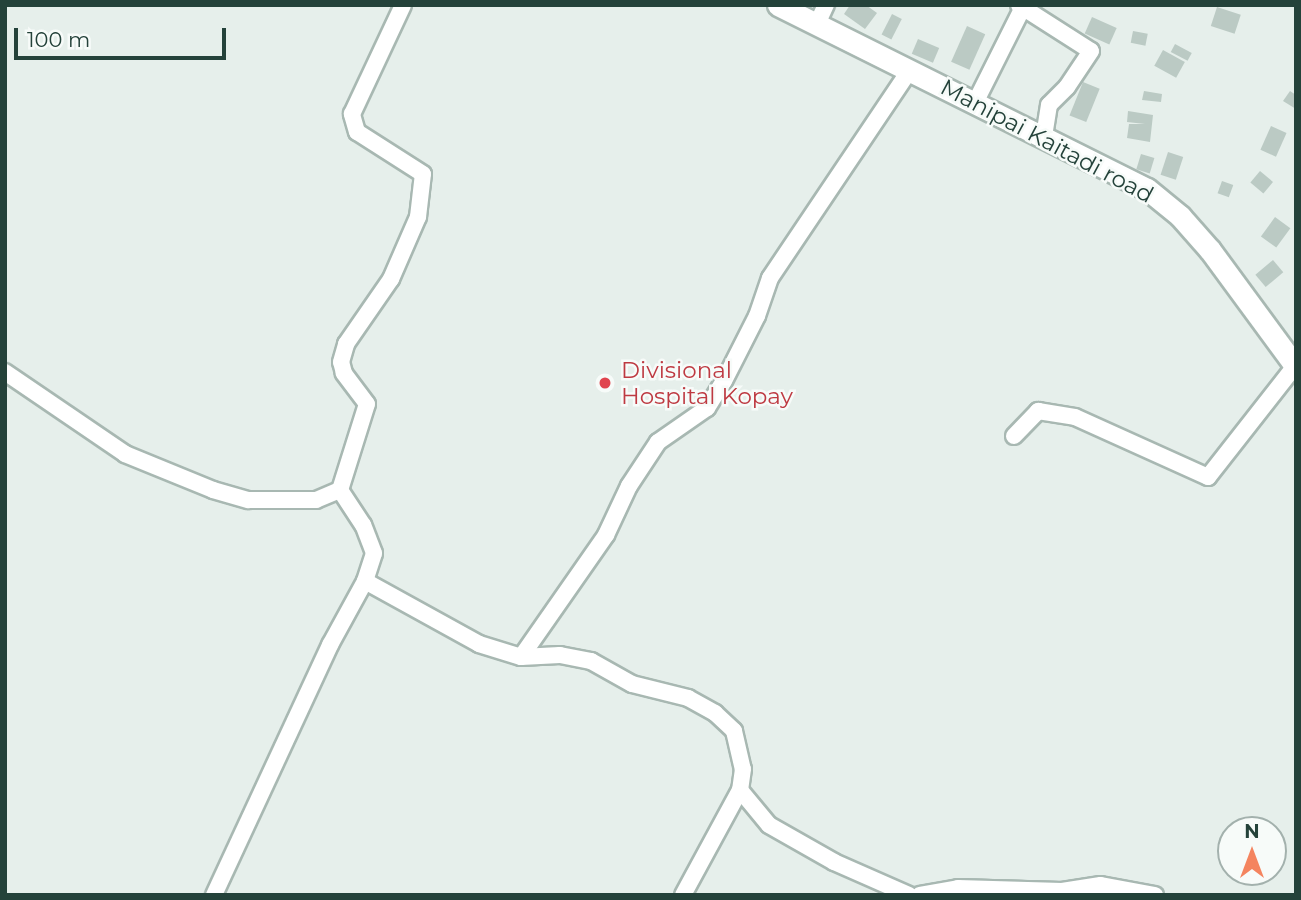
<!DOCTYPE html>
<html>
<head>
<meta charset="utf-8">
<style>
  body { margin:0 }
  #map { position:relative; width:1301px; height:900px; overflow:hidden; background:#e6efeb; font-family:Montserrat,sans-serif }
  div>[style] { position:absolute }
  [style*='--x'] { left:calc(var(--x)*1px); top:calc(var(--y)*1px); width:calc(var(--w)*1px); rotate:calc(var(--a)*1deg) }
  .building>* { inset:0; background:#bbcac4; transform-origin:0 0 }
  .roads { filter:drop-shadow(2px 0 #a8b8b2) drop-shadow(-2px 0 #a8b8b2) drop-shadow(0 2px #a8b8b2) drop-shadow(0 -2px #a8b8b2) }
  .street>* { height:16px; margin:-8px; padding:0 8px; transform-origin:8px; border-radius:8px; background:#fff }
  .secondary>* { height:21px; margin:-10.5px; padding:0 10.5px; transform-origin:10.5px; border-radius:10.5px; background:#fff }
  .dots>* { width:19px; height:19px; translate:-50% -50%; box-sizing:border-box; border:4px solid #f7fbf9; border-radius:50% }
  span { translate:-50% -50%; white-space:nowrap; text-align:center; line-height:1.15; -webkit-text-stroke:5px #f7fbf9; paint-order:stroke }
  .street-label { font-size:23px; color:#24423a }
  .health-label { font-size:23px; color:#be3a42 }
  .left { translate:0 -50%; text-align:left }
  .frame { position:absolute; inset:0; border:7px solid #24423a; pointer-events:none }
  .north { position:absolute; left:1217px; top:816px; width:70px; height:70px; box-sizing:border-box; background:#f7fbf9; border:2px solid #a3b1ad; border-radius:50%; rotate:0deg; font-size:19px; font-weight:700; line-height:28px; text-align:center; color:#24423a }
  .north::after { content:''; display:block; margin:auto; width:24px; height:32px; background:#f4845f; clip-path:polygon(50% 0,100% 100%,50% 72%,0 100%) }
  .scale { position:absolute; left:14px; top:28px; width:212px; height:32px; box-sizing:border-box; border:4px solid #24423a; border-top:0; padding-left:9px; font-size:21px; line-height:24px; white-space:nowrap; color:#24423a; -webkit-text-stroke:5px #f7fbf9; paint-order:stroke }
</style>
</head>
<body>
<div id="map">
  <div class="building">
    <div style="clip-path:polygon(850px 5px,866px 5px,877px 13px,865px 29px,844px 14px)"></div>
    <div style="left:1217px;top:7px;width:25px;height:20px;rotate:18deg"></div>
    <div style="left:892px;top:14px;width:11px;height:23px;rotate:27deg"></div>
    <div style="left:1092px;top:17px;width:27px;height:18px;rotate:24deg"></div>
    <div style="left:967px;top:26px;width:20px;height:39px;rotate:24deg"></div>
    <div style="left:1133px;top:31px;width:15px;height:12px;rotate:11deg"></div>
    <div style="left:918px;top:39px;width:23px;height:16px;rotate:23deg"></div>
    <div style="left:1175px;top:44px;width:19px;height:9px;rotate:28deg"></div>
    <div style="left:1163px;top:50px;width:25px;height:18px;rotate:29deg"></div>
    <div style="left:1083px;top:82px;width:18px;height:36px;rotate:22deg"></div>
    <div style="clip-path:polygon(1144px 91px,1162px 94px,1161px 102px,1142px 100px)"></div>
    <div style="clip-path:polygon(1290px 91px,1296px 95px,1296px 109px,1283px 101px)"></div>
    <div style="clip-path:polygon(1128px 111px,1153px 115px,1150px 142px,1127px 138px,1129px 124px,1145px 124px,1127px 122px)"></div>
    <div style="left:1271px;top:126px;width:17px;height:26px;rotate:24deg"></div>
    <div style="left:1168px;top:152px;width:16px;height:24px;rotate:18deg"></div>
    <div style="left:1141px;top:154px;width:14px;height:16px;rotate:17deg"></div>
    <div style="left:1260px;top:171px;width:17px;height:15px;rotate:40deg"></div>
    <div style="left:1222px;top:181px;width:12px;height:13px;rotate:20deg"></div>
    <div style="left:1275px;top:217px;width:19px;height:24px;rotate:36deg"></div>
    <div style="left:1273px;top:260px;width:16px;height:23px;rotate:50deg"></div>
  </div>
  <div class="roads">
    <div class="street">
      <div style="--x:1019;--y:5;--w:85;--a:32.6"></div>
      <div style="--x:1091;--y:51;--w:43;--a:123.7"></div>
      <div style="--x:1067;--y:87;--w:25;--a:135"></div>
      <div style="--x:1049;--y:105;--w:32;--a:99"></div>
      <div style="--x:817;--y:24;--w:21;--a:-65"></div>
      <div style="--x:975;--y:103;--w:107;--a:-63.4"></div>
      <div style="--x:5;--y:372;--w:145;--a:34.3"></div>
      <div style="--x:125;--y:454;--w:95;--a:22.2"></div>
      <div style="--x:213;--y:490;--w:37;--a:16"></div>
      <div style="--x:249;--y:500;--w:67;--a:0"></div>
      <div style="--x:316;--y:500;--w:26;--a:-23"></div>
      <div style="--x:340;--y:490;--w:90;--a:-72.6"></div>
      <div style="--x:367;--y:404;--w:39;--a:-127"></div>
      <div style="--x:344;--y:373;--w:11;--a:-105"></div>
      <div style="--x:341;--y:362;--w:19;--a:-74"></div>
      <div style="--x:346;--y:344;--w:79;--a:-55.3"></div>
      <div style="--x:391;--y:279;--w:68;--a:-66.5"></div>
      <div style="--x:418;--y:217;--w:43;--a:-83.4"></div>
      <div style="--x:423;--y:174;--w:78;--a:-147.5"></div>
      <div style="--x:357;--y:132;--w:19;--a:-106"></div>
      <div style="--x:352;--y:114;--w:120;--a:-64.9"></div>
      <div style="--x:1014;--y:436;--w:35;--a:-46"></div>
      <div style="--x:1038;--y:411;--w:37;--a:9"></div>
      <div style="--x:1075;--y:417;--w:146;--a:24.3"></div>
      <div style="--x:1208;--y:477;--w:141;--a:-51.9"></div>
      <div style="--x:365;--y:581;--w:130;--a:28.9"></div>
      <div style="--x:479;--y:644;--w:44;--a:17.2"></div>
      <div style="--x:521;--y:657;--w:39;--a:-3"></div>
      <div style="--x:560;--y:655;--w:32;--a:11"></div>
      <div style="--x:591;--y:661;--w:47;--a:29.3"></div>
      <div style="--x:632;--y:684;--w:58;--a:14"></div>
      <div style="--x:688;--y:698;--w:31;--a:29"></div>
      <div style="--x:715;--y:713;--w:26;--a:43"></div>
      <div style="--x:734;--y:731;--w:39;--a:77"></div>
      <div style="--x:743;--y:769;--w:21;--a:98"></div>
      <div style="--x:740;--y:790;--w:45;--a:50.4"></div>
      <div style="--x:769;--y:825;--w:75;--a:29.6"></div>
      <div style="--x:834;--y:862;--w:82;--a:23.7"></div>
      <div style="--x:521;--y:657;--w:149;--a:-55.1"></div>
      <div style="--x:606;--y:535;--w:54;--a:-64.9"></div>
      <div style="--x:629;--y:486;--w:53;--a:-56.6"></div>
      <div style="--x:658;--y:442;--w:60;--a:-34.8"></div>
      <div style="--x:707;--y:408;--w:32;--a:-58"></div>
      <div style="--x:724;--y:381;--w:73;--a:-63.1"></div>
      <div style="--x:757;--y:316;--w:40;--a:-71.1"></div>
      <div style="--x:770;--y:278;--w:251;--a:-56.1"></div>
      <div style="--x:214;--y:895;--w:276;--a:-65.1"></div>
      <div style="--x:330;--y:645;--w:73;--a:-61.3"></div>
      <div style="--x:365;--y:581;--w:29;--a:-72"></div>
      <div style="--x:374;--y:553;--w:30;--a:-111"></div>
      <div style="--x:363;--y:525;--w:42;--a:-123.3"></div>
      <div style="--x:683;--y:895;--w:119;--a:-61.5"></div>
      <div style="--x:920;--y:895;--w:39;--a:-10"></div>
      <div style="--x:958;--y:888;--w:104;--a:1.7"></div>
      <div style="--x:1062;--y:891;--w:39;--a:-9"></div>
      <div style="--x:1101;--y:885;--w:55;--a:10.5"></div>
    </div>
    <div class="secondary">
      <div style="--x:778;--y:5;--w:412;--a:26.5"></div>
      <div style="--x:1147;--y:189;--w:43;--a:39.3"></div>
      <div style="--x:1180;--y:216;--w:45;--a:48.6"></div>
      <div style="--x:1210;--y:250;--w:145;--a:53.7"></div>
    </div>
  </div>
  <div class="dots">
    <div style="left:605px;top:383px;background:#e0444e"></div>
  </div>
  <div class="street-label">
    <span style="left:1047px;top:141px;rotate:28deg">Manipai Kaitadi road</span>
  </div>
  <div class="health-label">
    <span class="left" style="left:621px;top:383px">Divisional<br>Hospital Kopay</span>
  </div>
  <div class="frame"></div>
  <div class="north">N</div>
  <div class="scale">100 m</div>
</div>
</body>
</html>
